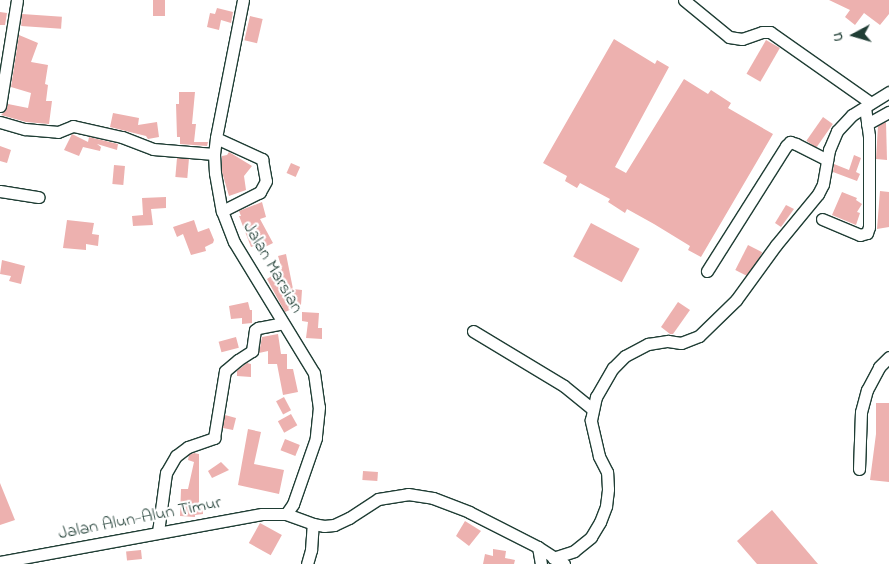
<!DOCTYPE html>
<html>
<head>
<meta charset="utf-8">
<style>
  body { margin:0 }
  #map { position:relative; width:889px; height:564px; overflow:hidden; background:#fff; font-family:"Indie Flower",sans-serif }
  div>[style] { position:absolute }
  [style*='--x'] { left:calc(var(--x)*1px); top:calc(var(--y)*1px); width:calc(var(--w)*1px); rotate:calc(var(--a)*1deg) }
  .building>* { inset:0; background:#edb1af; transform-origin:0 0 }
  .roads { filter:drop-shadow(1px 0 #1f3d34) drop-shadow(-1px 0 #1f3d34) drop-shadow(0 1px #1f3d34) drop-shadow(0 -1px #1f3d34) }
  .minor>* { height:11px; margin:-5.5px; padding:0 5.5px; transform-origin:5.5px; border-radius:5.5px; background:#fff }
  span { translate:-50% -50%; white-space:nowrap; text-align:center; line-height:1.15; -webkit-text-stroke:4.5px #fff; paint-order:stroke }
  .street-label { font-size:18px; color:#1f3d34 }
  .north { position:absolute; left:829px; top:10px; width:50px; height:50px; -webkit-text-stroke:4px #fff; paint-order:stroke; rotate:264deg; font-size:14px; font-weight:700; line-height:20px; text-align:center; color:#1f3d34 }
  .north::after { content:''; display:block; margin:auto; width:18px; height:22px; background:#1f3d34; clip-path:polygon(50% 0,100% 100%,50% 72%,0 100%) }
</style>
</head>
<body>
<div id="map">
  <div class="building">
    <div style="left:153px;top:0;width:12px;height:16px"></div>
    <div style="clip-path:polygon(829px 0,889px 0,889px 14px,880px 25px,864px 13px,855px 25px,845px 17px,850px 10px)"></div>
    <div style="clip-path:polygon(217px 8px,233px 12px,231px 23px,221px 20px,219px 30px,207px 27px,210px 13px,215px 14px)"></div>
    <div style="clip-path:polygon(0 12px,7px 13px,5px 25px,0 25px)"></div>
    <div style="left:22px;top:14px;width:40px;height:12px;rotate:4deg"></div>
    <div style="left:250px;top:16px;width:13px;height:25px;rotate:13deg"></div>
    <div style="clip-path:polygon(19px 35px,38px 43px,31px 62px,48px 65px,45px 84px,48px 85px,46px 101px,52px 101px,49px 124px,26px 122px,1px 115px,6px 110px,8px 104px,28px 108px,31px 93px,11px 87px)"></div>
    <div style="clip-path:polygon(614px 39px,655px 64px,657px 60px,669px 67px,615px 167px,626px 173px,684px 79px,708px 94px,711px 90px,731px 103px,728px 108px,773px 134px,701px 257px,688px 250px,690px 246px,654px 224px,627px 209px,625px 213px,608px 202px,610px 199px,580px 183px,577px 188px,565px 181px,567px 176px,543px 163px)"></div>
    <div style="left:766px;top:40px;width:16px;height:39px;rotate:30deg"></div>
    <div style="clip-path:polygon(179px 92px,195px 92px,192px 124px,196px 124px,194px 142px,208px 142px,207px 146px,180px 144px,180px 137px,177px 137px,176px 104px,179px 104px)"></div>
    <div style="clip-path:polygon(113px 113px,139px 118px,138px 125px,157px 122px,159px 137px,148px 139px,146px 136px,110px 127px)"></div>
    <div style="left:823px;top:117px;width:12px;height:29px;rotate:35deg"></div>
    <div style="clip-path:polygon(886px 122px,887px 160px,876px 159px,878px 126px)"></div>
    <div style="clip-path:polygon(72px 134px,88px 142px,89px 137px,118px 144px,117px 150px,97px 144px,101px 147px,100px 151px,83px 147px,79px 156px,64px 150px)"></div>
    <div style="clip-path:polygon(0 146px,11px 150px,7px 163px,0 161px)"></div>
    <div style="clip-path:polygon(229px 152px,252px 166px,244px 176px,246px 190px,229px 196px,222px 172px,222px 156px,227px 155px)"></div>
    <div style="clip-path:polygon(854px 155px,861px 158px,856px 172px,860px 174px,857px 181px,833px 172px,834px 164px,849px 170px)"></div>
    <div style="left:177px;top:158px;width:12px;height:19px;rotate:5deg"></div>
    <div style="left:291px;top:163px;width:10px;height:11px;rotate:24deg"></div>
    <div style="left:114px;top:165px;width:11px;height:19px;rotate:5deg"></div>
    <div style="clip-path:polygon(880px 191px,889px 192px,889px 227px,877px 229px)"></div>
    <div style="clip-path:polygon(842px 192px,857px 198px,856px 200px,862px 204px,857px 212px,860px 213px,856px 225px,832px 215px)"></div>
    <div style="clip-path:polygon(166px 197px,166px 208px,151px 209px,153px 225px,133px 226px,132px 216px,143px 215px,142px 198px)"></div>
    <div style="clip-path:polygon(262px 202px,266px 217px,260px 219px,273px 243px,263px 248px,261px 243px,251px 247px,239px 216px,241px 216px,239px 211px)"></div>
    <div style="clip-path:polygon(786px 205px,794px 209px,781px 227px,775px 223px)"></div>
    <div style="clip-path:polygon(67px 220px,94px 223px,92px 234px,99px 235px,98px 246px,86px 244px,86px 250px,63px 248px)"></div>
    <div style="clip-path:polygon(194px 220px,198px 232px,209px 228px,214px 240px,213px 243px,205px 247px,206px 251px,191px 255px,183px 234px,177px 237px,173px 227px)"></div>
    <div style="left:591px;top:223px;width:55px;height:38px;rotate:28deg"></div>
    <div style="left:748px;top:245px;width:16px;height:28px;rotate:27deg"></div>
    <div style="clip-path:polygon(286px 254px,293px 289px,302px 290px,301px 305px,285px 312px,267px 279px,282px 269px,278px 256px)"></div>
    <div style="clip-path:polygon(2px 260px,25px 266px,21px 284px,9px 281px,11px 276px,0 274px)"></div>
    <div style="clip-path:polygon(248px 302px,250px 310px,252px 310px,252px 323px,242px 324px,242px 318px,231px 319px,229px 306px)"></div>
    <div style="clip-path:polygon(678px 302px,690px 310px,673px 334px,670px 334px,661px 327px)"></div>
    <div style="clip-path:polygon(302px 312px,319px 313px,318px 328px,322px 328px,322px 339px,306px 338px,308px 322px,302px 321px)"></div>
    <div style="clip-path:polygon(278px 334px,281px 354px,287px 354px,287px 369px,293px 369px,298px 392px,283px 395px,277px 364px,268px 364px,268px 351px,259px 353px,262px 337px)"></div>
    <div style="left:236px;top:337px;width:11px;height:18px;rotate:75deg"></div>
    <div style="clip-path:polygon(247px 363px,251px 364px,251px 377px,237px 376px,237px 371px)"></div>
    <div style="left:284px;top:397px;width:15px;height:9px;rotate:62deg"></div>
    <div style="clip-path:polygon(876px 403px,889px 403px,889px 482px,870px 480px,876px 434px)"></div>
    <div style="left:291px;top:414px;width:13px;height:15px;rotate:61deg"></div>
    <div style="clip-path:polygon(225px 415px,236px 418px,233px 430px,223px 428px)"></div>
    <div style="clip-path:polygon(248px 429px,261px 432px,254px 464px,284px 470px,279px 494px,238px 485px)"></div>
    <div style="left:285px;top:439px;width:16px;height:12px;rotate:22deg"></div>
    <div style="clip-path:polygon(194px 453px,199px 454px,199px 503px,202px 502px,203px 514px,195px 515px,195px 517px,180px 516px,181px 489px,188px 489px,194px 462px,188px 460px,189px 455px)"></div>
    <div style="clip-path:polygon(221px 462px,229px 470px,212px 478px,208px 471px)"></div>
    <div style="left:363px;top:471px;width:15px;height:9px;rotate:4deg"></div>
    <div style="clip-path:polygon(0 483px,15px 520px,0 525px)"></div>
    <div style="clip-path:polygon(772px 510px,818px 564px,757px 564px,737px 541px)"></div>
    <div style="clip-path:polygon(465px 521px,481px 531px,469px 546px,456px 536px)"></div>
    <div style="left:260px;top:523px;width:25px;height:23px;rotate:29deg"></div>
    <div style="clip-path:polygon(493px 549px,506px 551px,505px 558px,515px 560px,514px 564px,483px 564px,485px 554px,493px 556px)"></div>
    <div style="left:141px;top:550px;width:9px;height:15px;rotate:84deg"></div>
  </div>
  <div class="roads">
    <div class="minor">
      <div style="--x:243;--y:0;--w:141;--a:101.1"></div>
      <div style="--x:216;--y:138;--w:16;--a:97"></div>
      <div style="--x:214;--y:154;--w:19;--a:87"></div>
      <div style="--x:215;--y:173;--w:39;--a:80"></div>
      <div style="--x:222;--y:211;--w:33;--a:69"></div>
      <div style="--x:234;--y:242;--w:153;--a:58.6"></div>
      <div style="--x:314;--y:373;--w:34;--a:82"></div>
      <div style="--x:319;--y:407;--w:31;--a:96"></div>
      <div style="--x:316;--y:438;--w:70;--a:109.2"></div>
      <div style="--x:293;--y:504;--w:12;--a:125"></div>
      <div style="--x:684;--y:0;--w:58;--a:39.4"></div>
      <div style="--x:729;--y:37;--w:13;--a:9"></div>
      <div style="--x:742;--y:39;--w:21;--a:-19"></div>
      <div style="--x:762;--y:32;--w:8;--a:0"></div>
      <div style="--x:770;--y:32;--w:123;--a:35.1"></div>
      <div style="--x:0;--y:106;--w:107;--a:-80.9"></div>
      <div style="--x:0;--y:122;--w:26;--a:16"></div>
      <div style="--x:25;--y:129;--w:33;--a:5"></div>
      <div style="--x:58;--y:132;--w:16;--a:-22"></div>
      <div style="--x:73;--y:126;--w:50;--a:12.7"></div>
      <div style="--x:122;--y:137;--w:33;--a:21"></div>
      <div style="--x:153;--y:149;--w:61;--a:4.7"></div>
      <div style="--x:867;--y:124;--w:25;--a:-29"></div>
      <div style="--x:216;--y:138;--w:51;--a:24.5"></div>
      <div style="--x:262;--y:159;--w:22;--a:80"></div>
      <div style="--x:266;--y:181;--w:13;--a:119"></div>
      <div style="--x:260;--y:192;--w:42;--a:153.4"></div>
      <div style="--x:0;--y:191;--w:39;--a:9"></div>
      <div style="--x:822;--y:219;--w:41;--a:22.8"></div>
      <div style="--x:860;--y:235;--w:7;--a:-16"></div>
      <div style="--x:867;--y:233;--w:6;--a:-72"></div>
      <div style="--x:869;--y:227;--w:91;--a:-90"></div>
      <div style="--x:869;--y:136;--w:29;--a:-98"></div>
      <div style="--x:707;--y:271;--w:148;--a:-57.7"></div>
      <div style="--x:786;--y:146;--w:6;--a:-45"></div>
      <div style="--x:790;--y:142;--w:6;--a:18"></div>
      <div style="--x:796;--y:144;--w:35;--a:27"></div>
      <div style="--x:473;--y:331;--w:106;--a:31.1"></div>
      <div style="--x:564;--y:386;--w:36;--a:39"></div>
      <div style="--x:859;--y:469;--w:57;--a:-88"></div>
      <div style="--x:861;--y:412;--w:23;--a:-75"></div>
      <div style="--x:867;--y:390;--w:26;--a:-62"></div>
      <div style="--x:879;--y:367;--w:14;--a:-45"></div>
      <div style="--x:158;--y:532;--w:60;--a:-82.3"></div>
      <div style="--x:166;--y:473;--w:20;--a:-60"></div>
      <div style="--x:176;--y:456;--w:15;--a:-37"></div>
      <div style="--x:188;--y:447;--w:28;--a:-19"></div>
      <div style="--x:214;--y:438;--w:68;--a:-80.7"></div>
      <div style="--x:225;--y:371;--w:17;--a:-40"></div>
      <div style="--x:238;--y:360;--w:17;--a:-33"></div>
      <div style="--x:252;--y:351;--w:21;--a:-82"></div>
      <div style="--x:255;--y:330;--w:4;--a:-34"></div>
      <div style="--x:258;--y:328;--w:25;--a:-11"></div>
      <div style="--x:538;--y:547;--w:17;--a:80"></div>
      <div style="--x:553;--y:558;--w:22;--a:-18"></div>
      <div style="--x:574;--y:551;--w:22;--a:-39"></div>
      <div style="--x:591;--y:537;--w:17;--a:-59"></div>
      <div style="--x:600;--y:522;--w:17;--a:-69"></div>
      <div style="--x:606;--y:506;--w:17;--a:-83"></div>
      <div style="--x:608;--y:489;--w:17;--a:-93"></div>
      <div style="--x:607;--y:472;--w:18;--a:-117"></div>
      <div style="--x:599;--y:456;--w:37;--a:-103"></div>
      <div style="--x:591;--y:420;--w:24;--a:-78"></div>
      <div style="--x:596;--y:397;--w:34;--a:-60"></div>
      <div style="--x:613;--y:368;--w:17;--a:-45"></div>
      <div style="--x:625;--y:356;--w:26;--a:-28"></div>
      <div style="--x:648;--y:344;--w:20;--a:-9"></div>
      <div style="--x:668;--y:341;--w:13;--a:9"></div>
      <div style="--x:681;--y:343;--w:19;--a:-21"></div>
      <div style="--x:699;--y:336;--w:52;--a:-44.2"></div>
      <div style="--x:736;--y:300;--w:68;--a:-54"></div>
      <div style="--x:776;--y:245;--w:66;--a:-50.5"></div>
      <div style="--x:818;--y:194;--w:11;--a:-63"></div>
      <div style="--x:823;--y:184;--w:35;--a:-80"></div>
      <div style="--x:829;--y:150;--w:21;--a:-67"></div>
      <div style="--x:837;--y:131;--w:22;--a:-47"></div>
      <div style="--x:852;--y:115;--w:44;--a:-31.9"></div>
      <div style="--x:0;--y:562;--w:266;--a:-10.4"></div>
      <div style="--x:262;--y:514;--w:24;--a:0"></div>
      <div style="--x:286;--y:514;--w:29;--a:20"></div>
      <div style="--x:313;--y:524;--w:11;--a:10"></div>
      <div style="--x:324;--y:526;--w:10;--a:-6"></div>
      <div style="--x:334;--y:525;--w:17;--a:-25"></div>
      <div style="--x:349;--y:518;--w:35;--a:-33"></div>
      <div style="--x:378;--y:499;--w:30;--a:-9"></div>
      <div style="--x:408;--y:494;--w:25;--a:9"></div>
      <div style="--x:433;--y:498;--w:39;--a:21"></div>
      <div style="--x:469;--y:512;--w:77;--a:26.9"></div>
      <div style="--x:538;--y:547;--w:31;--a:33"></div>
      <div style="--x:307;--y:564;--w:15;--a:-74"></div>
      <div style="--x:311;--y:550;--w:26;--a:-86"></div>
    </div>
  </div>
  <div class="street-label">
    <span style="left:272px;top:268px;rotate:60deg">Jalan Marsian</span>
    <span style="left:140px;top:519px;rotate:-11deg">Jalan Alun-Alun Timur</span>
  </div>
  <div class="north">U</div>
</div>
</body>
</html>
